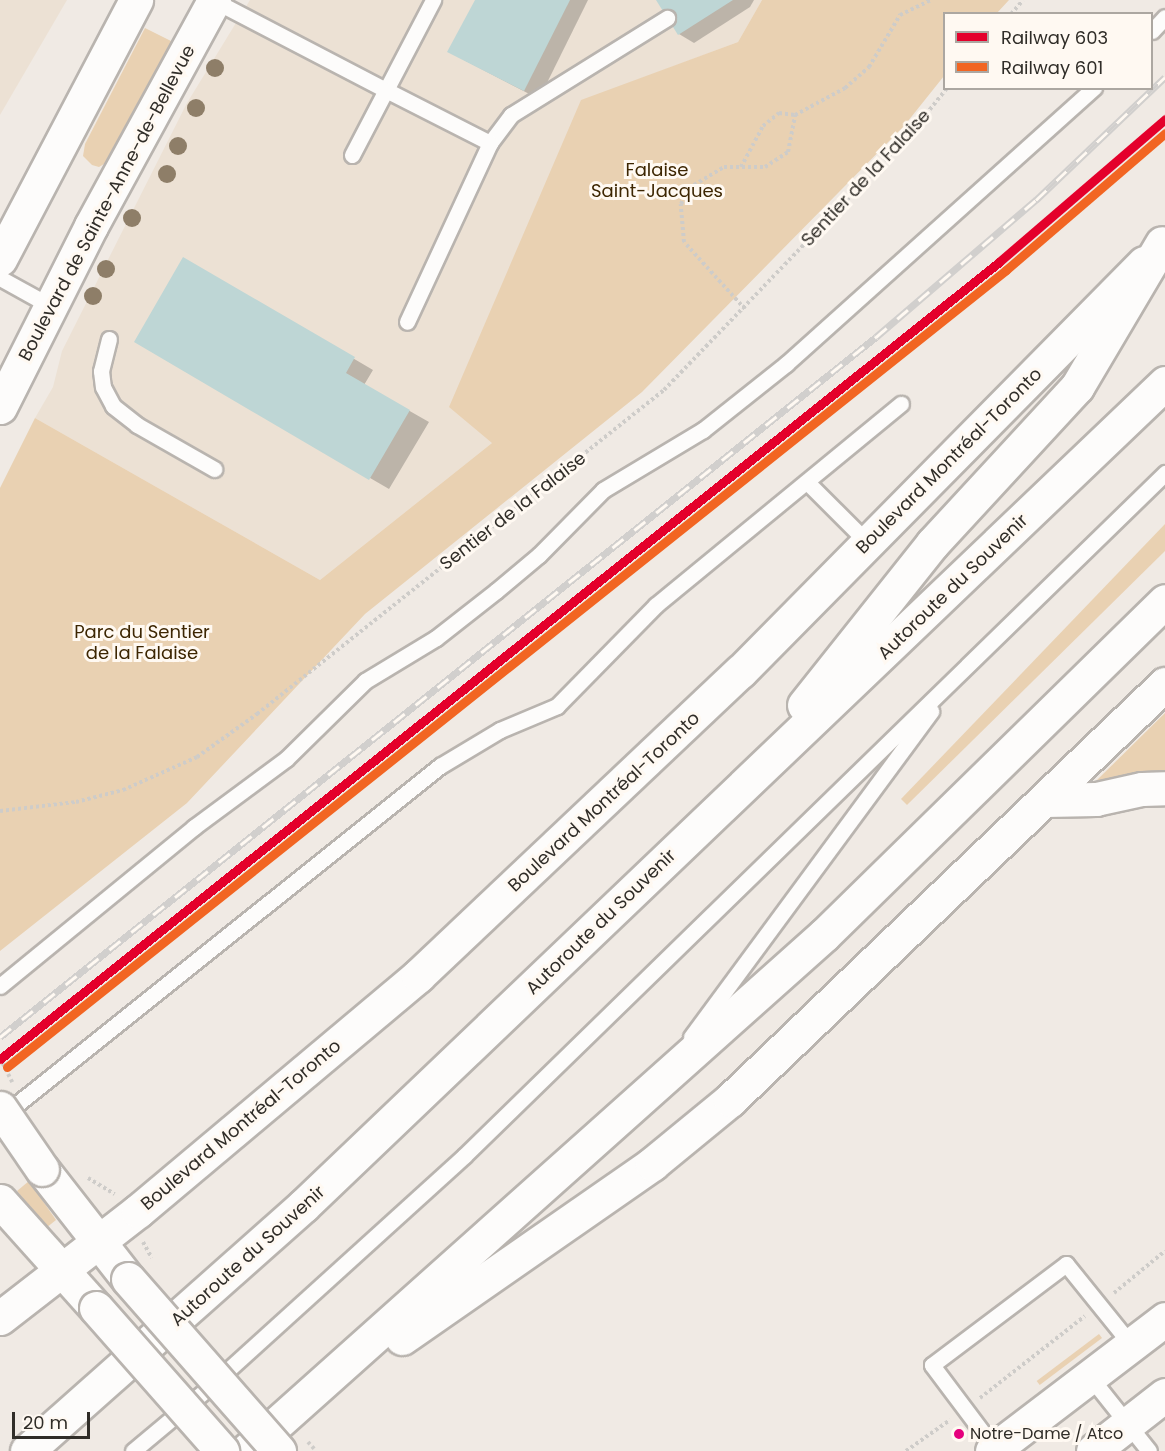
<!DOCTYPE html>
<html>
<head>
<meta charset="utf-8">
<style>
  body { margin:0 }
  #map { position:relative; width:1165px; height:1451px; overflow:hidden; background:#f0eae4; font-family:Poppins,sans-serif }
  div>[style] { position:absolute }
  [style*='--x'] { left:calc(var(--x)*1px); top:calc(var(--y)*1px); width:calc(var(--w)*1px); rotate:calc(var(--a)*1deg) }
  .built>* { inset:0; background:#ece1d4 }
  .green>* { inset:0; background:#e9d1b2; transform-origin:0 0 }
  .shadow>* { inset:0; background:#0003 }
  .building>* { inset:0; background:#bed6d5 }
  .path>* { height:4px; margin-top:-2px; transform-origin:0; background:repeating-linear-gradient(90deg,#ceccc9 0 3px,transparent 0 6px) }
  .roads { filter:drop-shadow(2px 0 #b9b4af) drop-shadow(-2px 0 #b9b4af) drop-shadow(0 2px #b9b4af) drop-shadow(0 -2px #b9b4af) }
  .service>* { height:15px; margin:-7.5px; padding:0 7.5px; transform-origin:7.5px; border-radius:7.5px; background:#fdfcfb }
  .primary>* { height:33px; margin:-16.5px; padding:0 16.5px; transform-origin:16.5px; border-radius:16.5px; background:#fdfcfb }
  .motorway>* { height:33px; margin:-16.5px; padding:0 16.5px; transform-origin:16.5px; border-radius:16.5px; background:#fdfcfb }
  .rail>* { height:7px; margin-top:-3.5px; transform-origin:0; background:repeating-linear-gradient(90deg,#fff9f2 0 14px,#d1cfcd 0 28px); box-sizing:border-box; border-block:2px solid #d1cfcd }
  .path-bridge>* { height:4px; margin-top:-2px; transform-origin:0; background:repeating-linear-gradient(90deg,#ceccc9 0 3px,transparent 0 6px) }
  .bridges { filter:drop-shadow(2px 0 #b9b4af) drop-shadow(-2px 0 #b9b4af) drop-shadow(0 2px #b9b4af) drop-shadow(0 -2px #b9b4af) }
  .primary-bridge>* { height:33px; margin:-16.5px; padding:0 16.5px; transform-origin:16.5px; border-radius:16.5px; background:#fdfcfb }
  .rail-1>* { height:9px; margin:-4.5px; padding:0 4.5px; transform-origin:4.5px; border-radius:4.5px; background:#e4002b }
  .rail-2>* { height:9px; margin:-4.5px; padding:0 4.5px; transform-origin:4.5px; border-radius:4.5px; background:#f26522 }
  .trees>* { width:18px; height:18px; margin:-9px; border-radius:50%; background:#8e7e68 }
  .dots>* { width:16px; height:16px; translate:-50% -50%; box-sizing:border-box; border:3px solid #fff9f2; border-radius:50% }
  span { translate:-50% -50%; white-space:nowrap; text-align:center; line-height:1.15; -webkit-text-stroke:6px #fff9f2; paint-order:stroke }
  .bus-label { font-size:16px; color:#302d28 }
  .left { translate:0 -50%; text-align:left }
  .park-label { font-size:18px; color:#3d2602 }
  .street-label { font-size:18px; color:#302d28 }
  .legend { position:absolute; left:943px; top:12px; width:210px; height:78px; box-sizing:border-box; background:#fff9f2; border:2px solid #aca7a1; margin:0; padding:8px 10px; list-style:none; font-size:18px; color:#302d28 }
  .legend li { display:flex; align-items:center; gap:12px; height:30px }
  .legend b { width:30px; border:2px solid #aca7a1 }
  .scale { position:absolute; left:12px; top:1412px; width:78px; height:27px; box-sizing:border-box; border:3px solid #302d28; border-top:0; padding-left:8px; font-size:18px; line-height:21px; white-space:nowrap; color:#302d28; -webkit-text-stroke:4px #fff9f2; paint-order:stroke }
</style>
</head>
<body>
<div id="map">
  <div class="built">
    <div style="clip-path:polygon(0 0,67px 0,0 115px)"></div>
    <div style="clip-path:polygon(250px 0,762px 0,738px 42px,581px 101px,492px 443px,320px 580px,35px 418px,53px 387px,62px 351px,187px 103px)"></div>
  </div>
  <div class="green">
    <div style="clip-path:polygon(762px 0,1009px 0,997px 13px,944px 14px,944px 76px,904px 126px,642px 392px,365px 614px,187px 803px,0 951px,0 488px,35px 418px,320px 580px,492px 443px,449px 407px,581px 100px,738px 42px)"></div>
    <div style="clip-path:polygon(145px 28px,173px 42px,109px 161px,99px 167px,92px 165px,83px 156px,85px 144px)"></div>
    <div style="clip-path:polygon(1165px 524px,1165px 551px,907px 805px,901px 799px)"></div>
    <div style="clip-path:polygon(1165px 713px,1165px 774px,1099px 784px,1097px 780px)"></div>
    <div style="clip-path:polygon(29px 1181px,56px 1220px,46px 1228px,17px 1191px)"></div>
    <div style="left:1099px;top:1334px;width:5px;height:78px;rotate:53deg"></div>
  </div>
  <div class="shadow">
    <div style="clip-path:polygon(476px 0,588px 0,539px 99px,464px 60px)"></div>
    <div style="clip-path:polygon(658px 0,754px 0,750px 7px,694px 43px,679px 34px)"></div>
    <div style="clip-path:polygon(184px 259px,373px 370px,364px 385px,429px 422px,389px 489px,136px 342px)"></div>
  </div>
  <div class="building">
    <div style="clip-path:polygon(475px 0,570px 0,524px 91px,447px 52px)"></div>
    <div style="clip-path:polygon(656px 0,733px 0,678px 35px)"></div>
    <div style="clip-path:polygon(183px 257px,355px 357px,346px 373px,410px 410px,369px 480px,134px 342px)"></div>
  </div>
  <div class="path">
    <div style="--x:1011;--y:14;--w:18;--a:-49"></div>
    <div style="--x:741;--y:167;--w:47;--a:-61.8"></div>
    <div style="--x:763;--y:126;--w:21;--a:-39"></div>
    <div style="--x:779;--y:113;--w:16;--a:7"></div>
    <div style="--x:745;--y:309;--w:91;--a:-132.3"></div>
    <div style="--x:684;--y:242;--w:38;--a:-95"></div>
    <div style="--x:681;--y:204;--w:18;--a:-63"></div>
    <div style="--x:689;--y:188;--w:41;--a:-31"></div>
    <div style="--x:724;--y:167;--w:41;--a:0"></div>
    <div style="--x:765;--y:167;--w:27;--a:-33"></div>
    <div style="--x:788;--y:152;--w:38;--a:-79"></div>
    <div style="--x:795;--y:115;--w:57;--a:-28.4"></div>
    <div style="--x:845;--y:88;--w:32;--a:-41"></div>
    <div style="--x:869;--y:67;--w:61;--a:-59.2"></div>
    <div style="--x:900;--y:15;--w:34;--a:-26"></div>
    <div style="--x:0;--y:811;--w:77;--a:-6.8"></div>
    <div style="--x:76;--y:802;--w:49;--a:-14.3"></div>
    <div style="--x:123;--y:790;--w:81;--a:-24"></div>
    <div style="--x:197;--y:757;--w:74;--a:-35.6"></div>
    <div style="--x:257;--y:714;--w:520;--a:-38.52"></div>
    <div style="--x:664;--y:390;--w:356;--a:-46.1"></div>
    <div style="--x:911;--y:133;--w:58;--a:-51.3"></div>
    <div style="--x:88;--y:1178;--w:31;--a:31"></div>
    <div style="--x:143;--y:1242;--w:18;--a:61"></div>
    <div style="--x:1114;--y:1293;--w:66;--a:-39.5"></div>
    <div style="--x:980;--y:1398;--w:133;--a:-38"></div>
    <div style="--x:906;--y:1451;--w:54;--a:-35.2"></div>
  </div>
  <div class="roads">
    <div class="service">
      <div style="--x:213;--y:0;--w:195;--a:27.5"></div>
      <div style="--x:386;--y:90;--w:102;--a:-62.4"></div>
      <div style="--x:1152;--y:31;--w:19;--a:-47"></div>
      <div style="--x:490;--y:143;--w:35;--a:-53"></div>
      <div style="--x:511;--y:115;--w:184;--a:-31.9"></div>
      <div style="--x:352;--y:155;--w:73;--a:-62.4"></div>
      <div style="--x:386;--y:90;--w:117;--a:27"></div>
      <div style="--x:490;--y:143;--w:197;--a:114.9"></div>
      <div style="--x:0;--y:278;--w:56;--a:28.9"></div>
      <div style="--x:109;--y:339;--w:33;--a:104"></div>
      <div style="--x:101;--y:371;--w:16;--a:83"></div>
      <div style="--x:103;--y:387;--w:21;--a:62"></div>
      <div style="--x:113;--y:406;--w:31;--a:38"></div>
      <div style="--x:137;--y:425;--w:89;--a:29.7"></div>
      <div style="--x:808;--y:483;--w:85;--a:45"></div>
      <div style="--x:0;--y:986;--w:251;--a:-39.3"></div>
      <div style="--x:194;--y:827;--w:114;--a:-36.5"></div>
      <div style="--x:286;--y:759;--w:111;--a:-44.6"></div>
      <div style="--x:365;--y:681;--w:83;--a:-31.2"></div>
      <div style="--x:436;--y:638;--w:76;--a:-38.1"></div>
      <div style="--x:496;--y:591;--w:56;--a:-39.9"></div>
      <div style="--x:539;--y:555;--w:91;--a:-45.4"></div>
      <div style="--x:603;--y:490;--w:117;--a:-31"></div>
      <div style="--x:703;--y:430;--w:106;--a:-38.5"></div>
      <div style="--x:786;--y:364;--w:414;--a:-41.9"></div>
      <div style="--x:691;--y:1037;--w:405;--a:-53.6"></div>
      <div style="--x:2;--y:1116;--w:561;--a:-38.63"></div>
      <div style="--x:440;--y:766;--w:70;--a:-31"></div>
      <div style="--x:500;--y:730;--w:62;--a:-22.8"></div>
      <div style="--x:557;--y:706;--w:141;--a:-45.6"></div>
      <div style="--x:656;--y:605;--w:317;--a:-39.4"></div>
      <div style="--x:1091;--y:1378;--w:93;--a:51.5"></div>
      <div style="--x:995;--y:1449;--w:105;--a:-126.9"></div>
      <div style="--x:932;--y:1365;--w:168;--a:-37"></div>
      <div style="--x:1066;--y:1264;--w:107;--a:51.1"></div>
      <div style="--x:133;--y:1451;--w:95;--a:-39.9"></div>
      <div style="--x:206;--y:1390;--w:348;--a:-42.2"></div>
      <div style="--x:464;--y:1156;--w:979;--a:-44.25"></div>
    </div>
    <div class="primary">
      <div style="--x:0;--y:259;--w:293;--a:-62.3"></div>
      <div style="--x:0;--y:407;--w:203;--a:-63.3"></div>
      <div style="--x:91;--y:226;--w:257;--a:-61.4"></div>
      <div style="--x:42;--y:1169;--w:140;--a:52"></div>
      <div style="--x:0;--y:1201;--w:144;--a:48.1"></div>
      <div style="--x:0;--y:1318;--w:175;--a:-37.8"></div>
      <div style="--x:138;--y:1211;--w:366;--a:-40"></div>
      <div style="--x:418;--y:976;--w:443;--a:-43.4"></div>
      <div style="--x:740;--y:672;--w:575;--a:-45.35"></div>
      <div style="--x:992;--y:1451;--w:218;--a:-37.3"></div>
      <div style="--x:1093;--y:1451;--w:91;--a:-37.9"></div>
    </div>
    <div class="motorway">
      <div style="--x:804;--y:705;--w:206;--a:-51.5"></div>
      <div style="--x:932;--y:544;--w:214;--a:-47.3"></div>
      <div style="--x:1077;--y:387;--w:167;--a:-59.4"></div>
      <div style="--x:1045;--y:800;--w:51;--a:-1.1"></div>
      <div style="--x:1096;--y:799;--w:47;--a:-12.3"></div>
      <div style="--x:1142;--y:789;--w:23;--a:-2"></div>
      <div style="--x:402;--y:1338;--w:305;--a:-34.8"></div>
      <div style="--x:652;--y:1164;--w:101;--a:-39.4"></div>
      <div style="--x:730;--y:1100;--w:602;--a:-43.72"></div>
      <div style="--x:27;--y:1451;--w:369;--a:-41.6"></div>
      <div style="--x:303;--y:1206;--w:1192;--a:-43.67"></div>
      <div style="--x:246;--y:1451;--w:775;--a:-41.76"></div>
      <div style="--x:824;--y:935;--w:477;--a:-44.4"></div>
    </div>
  </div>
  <div class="rail">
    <div style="--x:0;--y:1037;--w:1121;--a:-38.63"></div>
    <div style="--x:876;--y:337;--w:211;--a:-40.6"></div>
    <div style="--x:1036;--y:200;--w:178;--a:-43.6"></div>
  </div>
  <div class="path-bridge">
    <div style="--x:0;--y:1058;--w:27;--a:63"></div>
    <div style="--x:308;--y:1442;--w:12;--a:48"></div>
  </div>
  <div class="bridges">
    <div class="primary-bridge">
      <div style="--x:0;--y:1108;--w:74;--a:55.5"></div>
      <div style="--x:128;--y:1279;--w:229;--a:48.7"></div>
      <div style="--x:96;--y:1308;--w:191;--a:48.6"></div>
    </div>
  </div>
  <div class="rail-1">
    <div style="--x:0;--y:1059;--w:1278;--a:-38.58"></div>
    <div style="--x:999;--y:262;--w:219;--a:-40.7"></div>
  </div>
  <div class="rail-2">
    <div style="--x:7;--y:1067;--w:1278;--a:-38.58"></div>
    <div style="--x:1006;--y:270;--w:210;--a:-40.7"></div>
  </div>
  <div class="trees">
    <div style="left:215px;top:68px"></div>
    <div style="left:196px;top:108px"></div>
    <div style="left:178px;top:146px"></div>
    <div style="left:167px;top:174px"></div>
    <div style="left:132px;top:218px"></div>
    <div style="left:106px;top:269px"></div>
    <div style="left:93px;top:296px"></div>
  </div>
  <div class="dots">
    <div style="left:959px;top:1434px;background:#e5007d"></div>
  </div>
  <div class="bus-label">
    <span class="left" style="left:970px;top:1434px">Notre-Dame / Atco</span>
  </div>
  <div class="park-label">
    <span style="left:657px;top:181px">Falaise<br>Saint-Jacques</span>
    <span style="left:142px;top:643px">Parc du Sentier<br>de la Falaise</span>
  </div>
  <div class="street-label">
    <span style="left:866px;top:178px;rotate:-47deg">Sentier de la Falaise</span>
    <span style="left:107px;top:203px;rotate:-62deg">Boulevard de Sainte-Anne-de-Bellevue</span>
    <span style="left:949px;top:461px;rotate:-45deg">Boulevard Montréal-Toronto</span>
    <span style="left:513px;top:511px;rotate:-38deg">Sentier de la Falaise</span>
    <span style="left:953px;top:587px;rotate:-44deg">Autoroute du Souvenir</span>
    <span style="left:604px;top:802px;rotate:-43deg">Boulevard Montréal-Toronto</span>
    <span style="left:601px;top:922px;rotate:-44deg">Autoroute du Souvenir</span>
    <span style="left:241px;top:1125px;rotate:-40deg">Boulevard Montréal-Toronto</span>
    <span style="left:248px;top:1256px;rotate:-42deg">Autoroute du Souvenir</span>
  </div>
  <ul class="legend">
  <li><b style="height:8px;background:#e4002b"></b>Railway 603</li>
  <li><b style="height:8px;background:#f26522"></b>Railway 601</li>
  </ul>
  <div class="scale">20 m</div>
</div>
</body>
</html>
